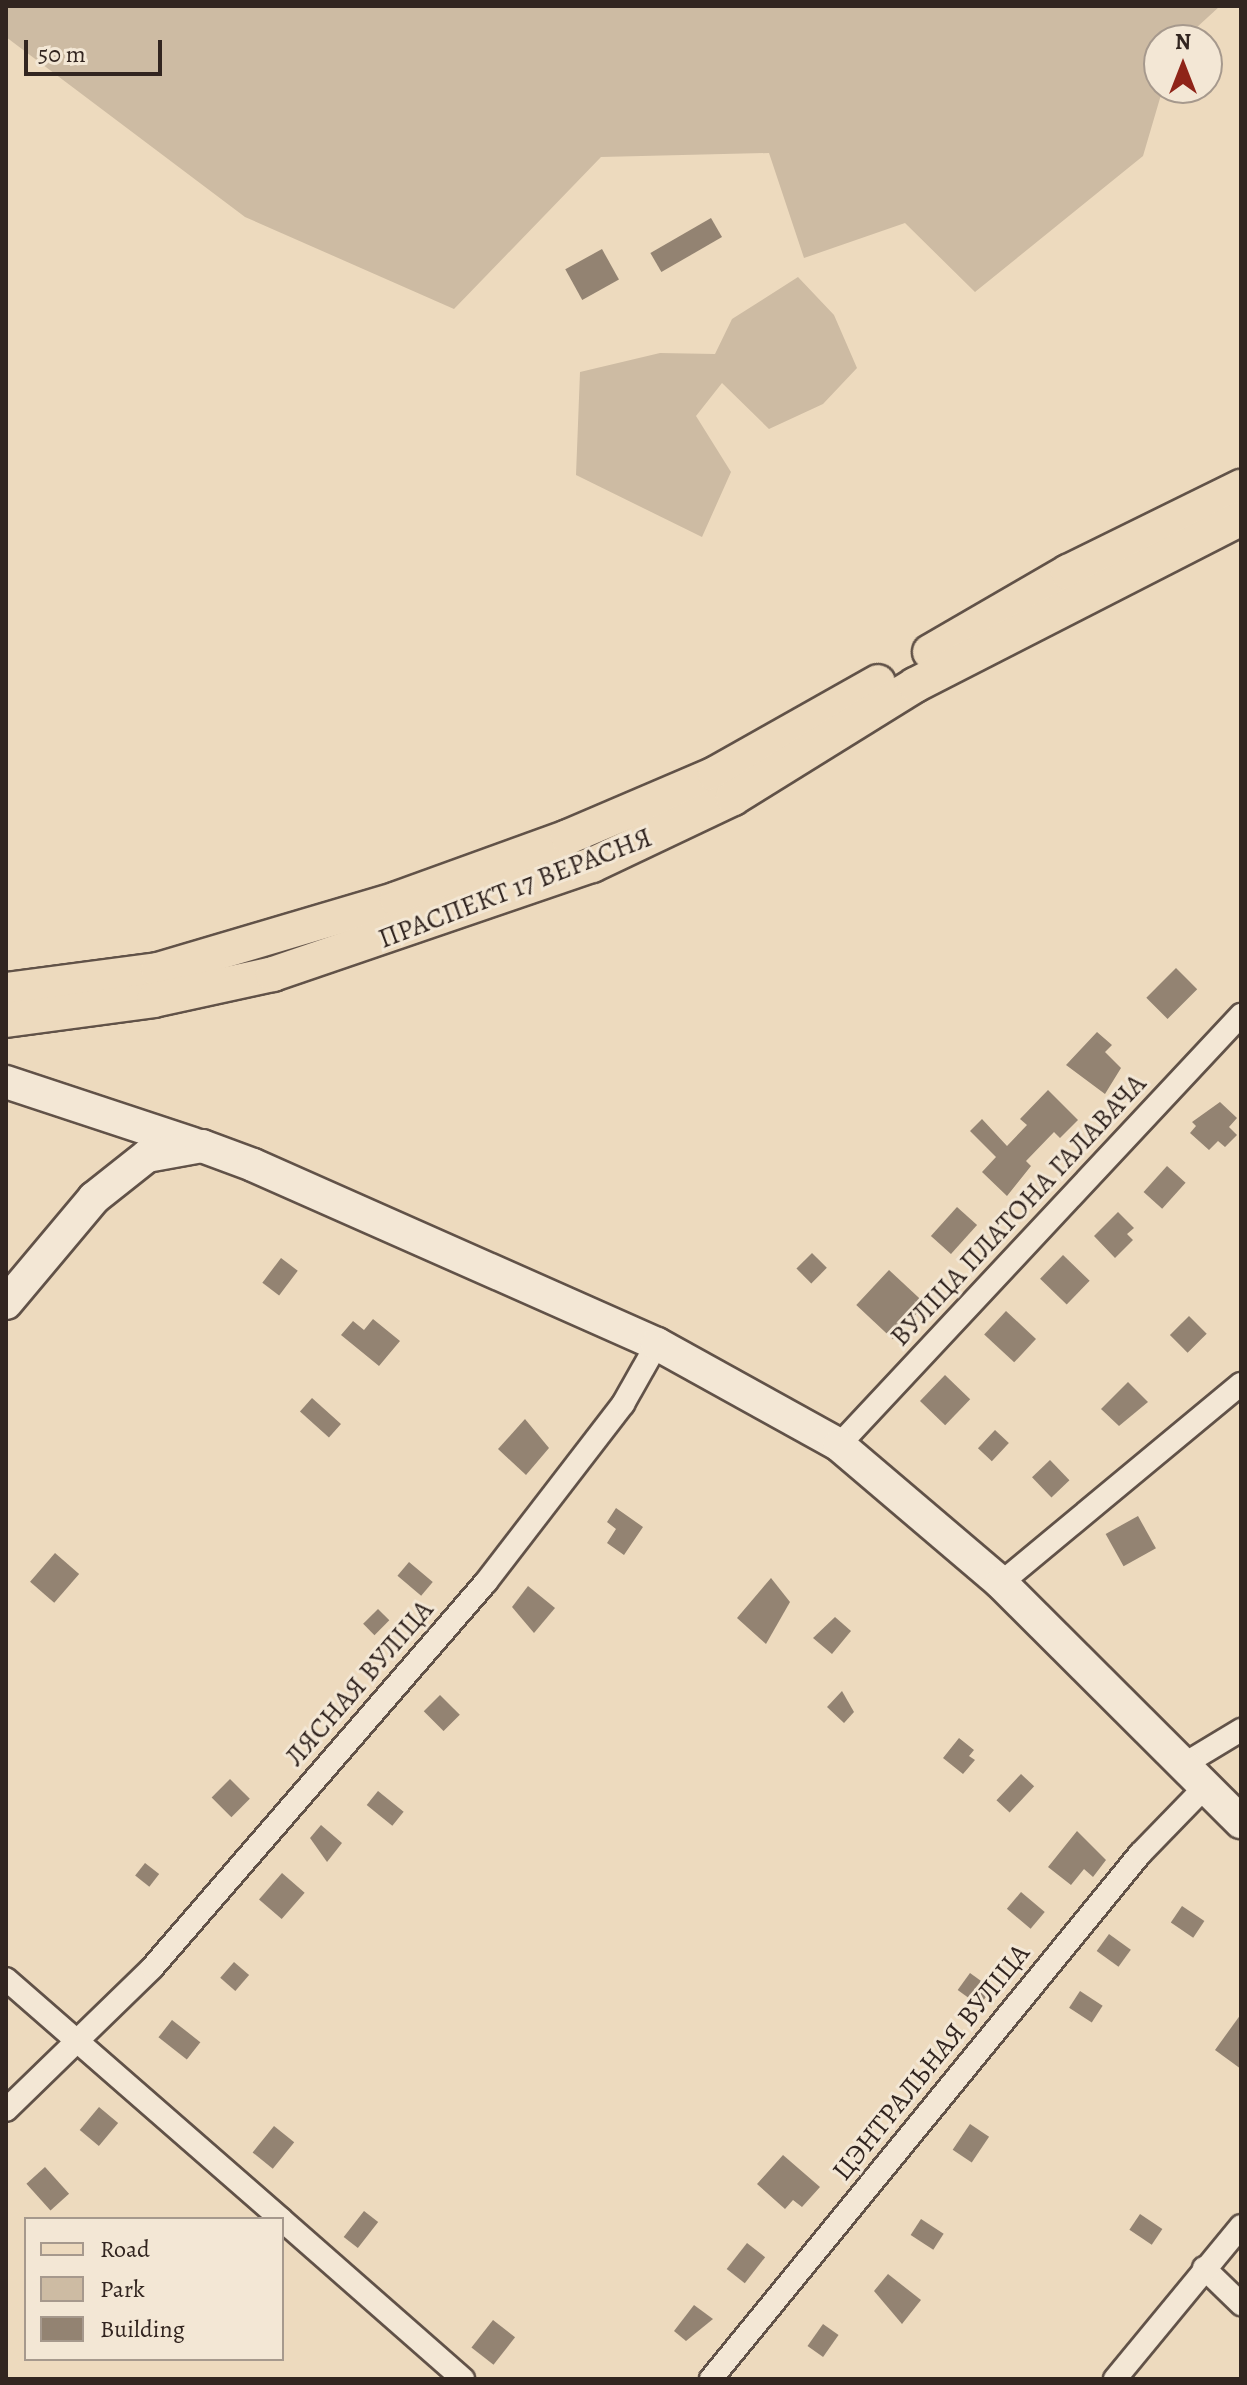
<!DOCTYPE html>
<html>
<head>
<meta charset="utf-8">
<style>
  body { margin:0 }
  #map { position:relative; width:1247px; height:2385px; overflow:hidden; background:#eddabe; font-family:Alegreya,serif }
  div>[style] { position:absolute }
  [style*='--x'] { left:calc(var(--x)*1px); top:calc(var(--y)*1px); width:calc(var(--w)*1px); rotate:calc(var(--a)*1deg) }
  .green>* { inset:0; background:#cdbba3 }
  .building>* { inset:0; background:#938372; transform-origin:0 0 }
  .roads { filter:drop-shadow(2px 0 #615248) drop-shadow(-2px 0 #615248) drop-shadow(0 2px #615248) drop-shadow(0 -2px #615248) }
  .street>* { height:22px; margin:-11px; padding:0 11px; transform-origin:11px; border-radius:11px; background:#f3e7d5 }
  .secondary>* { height:32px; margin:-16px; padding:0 16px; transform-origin:16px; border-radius:16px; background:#f3e7d5 }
  .primary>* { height:34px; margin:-17px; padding:0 17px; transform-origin:17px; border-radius:17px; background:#eddabe }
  span { translate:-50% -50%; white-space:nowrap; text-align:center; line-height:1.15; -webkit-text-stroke:6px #f3e7d5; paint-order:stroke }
  .street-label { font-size:28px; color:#322520 }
  .frame { position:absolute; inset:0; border:8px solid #322520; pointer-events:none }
  .legend { position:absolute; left:24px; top:2217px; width:260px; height:144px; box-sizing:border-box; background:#f3e7d5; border:2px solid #a6998d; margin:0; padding:10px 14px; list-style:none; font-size:24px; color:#322520 }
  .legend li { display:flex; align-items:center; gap:16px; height:40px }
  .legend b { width:40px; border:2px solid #a6998d }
  .north { position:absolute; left:1143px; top:24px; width:80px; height:80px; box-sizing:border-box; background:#f3e7d5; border:2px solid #a6998d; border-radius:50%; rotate:0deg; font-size:22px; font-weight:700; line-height:32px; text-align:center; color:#322520 }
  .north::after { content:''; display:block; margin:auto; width:28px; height:36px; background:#8f2418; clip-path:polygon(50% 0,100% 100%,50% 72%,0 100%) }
  .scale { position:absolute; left:24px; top:40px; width:138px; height:36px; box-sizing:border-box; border:4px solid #322520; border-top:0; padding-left:10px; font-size:24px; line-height:28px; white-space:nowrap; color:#322520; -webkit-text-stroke:6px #f3e7d5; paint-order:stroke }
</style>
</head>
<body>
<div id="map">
  <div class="green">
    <div style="clip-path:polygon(6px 6px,1220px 6px,1183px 40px,1159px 40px,1163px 88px,1143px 156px,975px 292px,905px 223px,804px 258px,769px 153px,601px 157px,454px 309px,245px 217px,6px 37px)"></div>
    <div style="clip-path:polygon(798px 277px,834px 315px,857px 368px,823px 404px,769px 429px,722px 383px,696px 416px,731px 472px,702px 537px,576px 475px,580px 372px,660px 353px,715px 354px,732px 319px)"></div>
  </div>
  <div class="building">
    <div style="left:711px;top:218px;width:22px;height:70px;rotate:60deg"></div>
    <div style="left:602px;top:249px;width:35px;height:42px;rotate:61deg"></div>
    <div style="left:1176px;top:968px;width:30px;height:42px;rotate:45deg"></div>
    <div style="clip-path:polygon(1097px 1032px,1112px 1045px,1105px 1052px,1121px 1068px,1105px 1094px,1066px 1065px)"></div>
    <div style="clip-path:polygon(1048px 1090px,1078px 1120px,1060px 1138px,1054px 1132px,1026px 1161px,1031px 1166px,1007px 1196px,982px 1172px,996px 1157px,970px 1131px,982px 1119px,1007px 1146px,1027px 1125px,1020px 1119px)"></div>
    <div style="clip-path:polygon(1220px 1102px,1237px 1118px,1229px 1127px,1237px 1135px,1225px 1147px,1218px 1141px,1209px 1150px,1190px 1133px,1196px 1126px,1192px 1122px)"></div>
    <div style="left:1167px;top:1166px;width:25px;height:35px;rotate:42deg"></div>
    <div style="left:957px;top:1207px;width:27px;height:39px;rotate:42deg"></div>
    <div style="clip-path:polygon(1118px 1212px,1134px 1228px,1127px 1234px,1133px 1240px,1115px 1258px,1094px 1236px)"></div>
    <div style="left:812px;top:1253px;width:21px;height:22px;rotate:45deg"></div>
    <div style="left:1063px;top:1255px;width:37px;height:33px;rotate:44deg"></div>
    <div style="left:281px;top:1258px;width:21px;height:31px;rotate:37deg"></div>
    <div style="left:889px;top:1270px;width:50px;height:48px;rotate:43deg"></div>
    <div style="left:1006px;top:1311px;width:41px;height:32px;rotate:43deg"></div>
    <div style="left:1189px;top:1316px;width:25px;height:27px;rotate:45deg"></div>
    <div style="clip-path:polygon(373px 1319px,400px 1341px,379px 1366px,341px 1335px,353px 1321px,364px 1330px)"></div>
    <div style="left:945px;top:1375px;width:35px;height:36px;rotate:44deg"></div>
    <div style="clip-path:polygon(1128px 1382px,1148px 1402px,1119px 1426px,1101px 1409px)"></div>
    <div style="left:312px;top:1398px;width:39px;height:18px;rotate:42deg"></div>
    <div style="clip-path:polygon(525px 1419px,549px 1448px,526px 1475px,498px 1449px)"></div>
    <div style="left:995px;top:1430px;width:19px;height:25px;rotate:43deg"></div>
    <div style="left:1050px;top:1460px;width:28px;height:25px;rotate:46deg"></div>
    <div style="clip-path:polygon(616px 1508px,643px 1527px,624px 1555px,607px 1543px,616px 1529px,607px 1522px)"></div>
    <div style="left:1138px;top:1516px;width:37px;height:37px;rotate:61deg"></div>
    <div style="left:55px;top:1553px;width:32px;height:38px;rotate:41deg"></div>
    <div style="left:409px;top:1562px;width:31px;height:18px;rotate:40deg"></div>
    <div style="clip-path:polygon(771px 1578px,790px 1602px,766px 1644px,737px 1618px)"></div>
    <div style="clip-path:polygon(528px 1586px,555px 1608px,534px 1633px,512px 1607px)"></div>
    <div style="left:378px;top:1609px;width:16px;height:21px;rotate:45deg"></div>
    <div style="clip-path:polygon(835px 1617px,851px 1631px,832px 1654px,813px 1638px)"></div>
    <div style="clip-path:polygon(842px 1691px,854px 1712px,844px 1723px,827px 1707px)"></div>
    <div style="left:440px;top:1695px;width:28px;height:23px;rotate:45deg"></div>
    <div style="clip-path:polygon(959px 1738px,974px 1750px,969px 1756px,975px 1760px,963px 1774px,943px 1758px)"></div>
    <div style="left:1021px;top:1774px;width:18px;height:36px;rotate:43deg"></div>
    <div style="left:230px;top:1779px;width:28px;height:26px;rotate:45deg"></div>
    <div style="left:378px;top:1791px;width:33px;height:18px;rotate:39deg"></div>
    <div style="clip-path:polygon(321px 1825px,342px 1843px,327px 1862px,310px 1838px)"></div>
    <div style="clip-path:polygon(1077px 1831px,1106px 1860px,1093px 1877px,1084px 1869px,1071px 1885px,1048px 1867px)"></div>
    <div style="left:145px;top:1863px;width:18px;height:16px;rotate:38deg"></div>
    <div style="left:282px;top:1873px;width:30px;height:35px;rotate:41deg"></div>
    <div style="left:1021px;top:1892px;width:31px;height:22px;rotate:40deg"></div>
    <div style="left:1182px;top:1906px;width:27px;height:20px;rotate:34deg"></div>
    <div style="left:1109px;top:1934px;width:27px;height:21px;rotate:36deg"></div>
    <div style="left:234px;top:1962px;width:20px;height:21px;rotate:41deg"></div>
    <div style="left:970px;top:1973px;width:27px;height:21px;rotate:36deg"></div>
    <div style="left:1080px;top:1991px;width:27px;height:20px;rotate:33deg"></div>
    <div style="clip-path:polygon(1241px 2014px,1241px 2069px,1215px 2050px)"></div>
    <div style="left:172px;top:2020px;width:36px;height:22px;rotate:38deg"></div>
    <div style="left:99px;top:2107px;width:25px;height:30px;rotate:40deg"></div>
    <div style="left:970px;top:2124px;width:23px;height:31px;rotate:34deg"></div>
    <div style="left:274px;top:2126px;width:26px;height:34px;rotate:39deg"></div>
    <div style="clip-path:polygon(783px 2155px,820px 2187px,802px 2207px,793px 2200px,785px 2209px,757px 2184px)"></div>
    <div style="left:45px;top:2167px;width:36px;height:25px;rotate:48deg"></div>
    <div style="left:364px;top:2211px;width:18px;height:33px;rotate:38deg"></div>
    <div style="left:1140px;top:2214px;width:27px;height:19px;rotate:34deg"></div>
    <div style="left:921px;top:2219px;width:27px;height:19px;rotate:33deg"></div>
    <div style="left:747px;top:2243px;width:23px;height:33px;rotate:38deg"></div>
    <div style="clip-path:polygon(888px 2274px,921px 2300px,902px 2324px,874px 2291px)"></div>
    <div style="clip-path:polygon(694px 2305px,713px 2319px,686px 2341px,674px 2331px)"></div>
    <div style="left:493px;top:2320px;width:28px;height:35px;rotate:38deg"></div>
    <div style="left:823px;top:2324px;width:19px;height:27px;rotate:35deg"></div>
  </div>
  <div class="roads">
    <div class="street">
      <div style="--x:839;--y:1445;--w:589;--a:-46.93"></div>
      <div style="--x:1001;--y:1583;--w:312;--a:-39.7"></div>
      <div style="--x:1183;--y:1765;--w:68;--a:-31.1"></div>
      <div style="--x:6;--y:1979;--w:365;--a:41.1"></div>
      <div style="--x:6;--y:2110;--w:204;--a:-44.2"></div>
      <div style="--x:152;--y:1968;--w:510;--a:-49.13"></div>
      <div style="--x:486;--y:1582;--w:225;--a:-52.4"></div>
      <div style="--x:623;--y:1404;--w:69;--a:-60.5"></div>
      <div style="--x:282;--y:2220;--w:241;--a:41.3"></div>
      <div style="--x:1204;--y:2268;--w:52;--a:44.2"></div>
      <div style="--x:711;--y:2379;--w:678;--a:-50.75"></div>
      <div style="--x:1140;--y:1854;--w:92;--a:-45.9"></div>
      <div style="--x:1115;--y:2379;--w:198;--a:-50.5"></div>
    </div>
    <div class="secondary">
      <div style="--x:6;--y:1082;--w:197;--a:18.3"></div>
      <div style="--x:6;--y:1303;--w:137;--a:-50"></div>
      <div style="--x:94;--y:1198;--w:68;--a:-38.4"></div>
      <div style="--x:147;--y:1156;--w:56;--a:-10.3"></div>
      <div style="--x:202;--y:1146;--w:54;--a:20.4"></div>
      <div style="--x:253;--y:1165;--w:442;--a:23.9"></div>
      <div style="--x:657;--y:1344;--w:208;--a:29"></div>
      <div style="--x:839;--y:1445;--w:213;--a:40.4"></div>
      <div style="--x:1001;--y:1583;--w:339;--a:44.9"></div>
    </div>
    <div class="primary">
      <div style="--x:930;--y:652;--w:160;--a:-30.1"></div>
      <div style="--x:1068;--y:572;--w:193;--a:-26.2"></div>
      <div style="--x:6;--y:990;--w:153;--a:-7.5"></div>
      <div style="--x:158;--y:970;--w:249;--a:-16.5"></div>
      <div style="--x:397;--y:899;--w:182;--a:-19.9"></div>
      <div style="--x:568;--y:837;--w:160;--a:-23.2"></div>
      <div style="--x:715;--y:774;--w:187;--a:-29.4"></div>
      <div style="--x:6;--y:1020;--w:149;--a:-7.7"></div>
      <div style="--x:154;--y:1000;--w:122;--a:-12.3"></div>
      <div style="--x:273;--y:974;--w:337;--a:-18.9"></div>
      <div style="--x:592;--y:865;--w:156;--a:-25.4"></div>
      <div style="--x:733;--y:798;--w:214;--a:-31.8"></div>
      <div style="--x:915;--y:685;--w:366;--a:-27.1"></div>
    </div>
  </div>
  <div class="street-label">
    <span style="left:515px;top:888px;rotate:-21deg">ПРАСПЕКТ 17 ВЕРАСНЯ</span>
    <span style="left:1018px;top:1210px;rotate:-47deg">ВУЛІЦА ПЛАТОНА ГАЛАВАЧА</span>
    <span style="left:359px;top:1683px;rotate:-49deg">ЛЯСНАЯ ВУЛІЦА</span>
    <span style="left:931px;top:2062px;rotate:-51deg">ЦЭНТРАЛЬНАЯ ВУЛІЦА</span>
  </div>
  <div class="frame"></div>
  <ul class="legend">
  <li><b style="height:10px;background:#eddabe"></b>Road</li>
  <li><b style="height:22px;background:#cdbba3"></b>Park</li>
  <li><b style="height:22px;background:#938372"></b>Building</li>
  </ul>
  <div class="north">N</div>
  <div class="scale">50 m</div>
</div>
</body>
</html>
